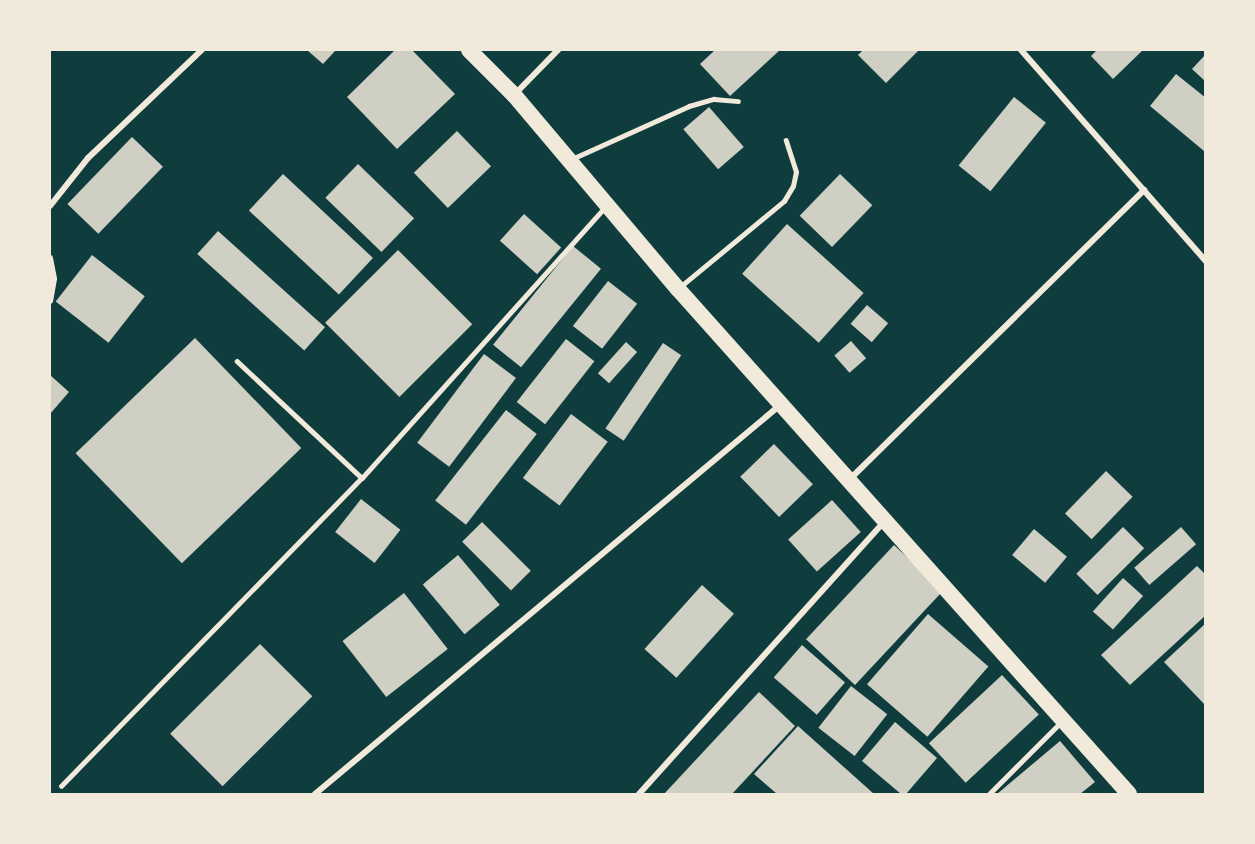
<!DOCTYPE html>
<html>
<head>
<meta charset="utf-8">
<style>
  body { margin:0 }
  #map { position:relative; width:1255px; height:844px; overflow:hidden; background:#0f3d3e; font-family:"Fira Sans Condensed",sans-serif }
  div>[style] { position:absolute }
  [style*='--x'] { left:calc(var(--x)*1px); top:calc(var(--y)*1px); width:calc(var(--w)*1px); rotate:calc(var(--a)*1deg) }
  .building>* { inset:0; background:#cfcfc3; transform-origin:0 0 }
  .service>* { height:4.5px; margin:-2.25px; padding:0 2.25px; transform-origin:2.25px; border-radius:2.25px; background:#f1e9da }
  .minor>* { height:6px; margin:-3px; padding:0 3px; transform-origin:3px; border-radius:3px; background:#f1e9da }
  .trunk>* { height:16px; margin:-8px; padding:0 8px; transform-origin:8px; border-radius:8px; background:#f1e9da }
  span { translate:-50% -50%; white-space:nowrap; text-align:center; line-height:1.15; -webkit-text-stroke:6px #f1e9da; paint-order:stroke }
  .frame { position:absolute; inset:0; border:51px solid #f1e9da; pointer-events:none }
</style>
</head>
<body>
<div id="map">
  <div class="building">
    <div style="clip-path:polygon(307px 50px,336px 50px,323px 64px)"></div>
    <div style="clip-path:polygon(395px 50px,412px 50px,455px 94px,397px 149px,347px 97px)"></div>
    <div style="clip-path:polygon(715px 50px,780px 50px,730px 96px,700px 64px)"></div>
    <div style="clip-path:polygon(863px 50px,919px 50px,886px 83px,858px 55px)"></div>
    <div style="clip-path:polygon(1097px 50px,1143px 50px,1113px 79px,1091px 56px)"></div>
    <div style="clip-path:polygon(1206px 54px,1206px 82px,1192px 69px)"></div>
    <div style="clip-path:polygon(1176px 74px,1206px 98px,1204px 151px,1150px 106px)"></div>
    <div style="left:1014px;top:97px;width:41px;height:88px;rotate:39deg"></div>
    <div style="left:709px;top:107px;width:53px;height:34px;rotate:49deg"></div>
    <div style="left:457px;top:131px;width:49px;height:60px;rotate:46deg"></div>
    <div style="left:132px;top:137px;width:43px;height:93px;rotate:44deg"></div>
    <div style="left:358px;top:164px;width:78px;height:47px;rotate:44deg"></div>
    <div style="left:283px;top:174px;width:123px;height:50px;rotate:43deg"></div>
    <div style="left:840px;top:174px;width:45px;height:58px;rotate:44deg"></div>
    <div style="left:524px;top:214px;width:50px;height:36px;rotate:42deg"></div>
    <div style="left:787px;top:224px;width:103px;height:67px;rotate:42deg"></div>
    <div style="left:218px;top:231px;width:144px;height:31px;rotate:42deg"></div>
    <div style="left:573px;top:246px;width:36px;height:127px;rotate:39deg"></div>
    <div style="left:398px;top:250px;width:105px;height:103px;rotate:45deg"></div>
    <div style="left:92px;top:255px;width:67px;height:59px;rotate:38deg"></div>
    <div style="left:608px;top:281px;width:37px;height:57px;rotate:38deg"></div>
    <div style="left:867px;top:305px;width:28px;height:25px;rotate:41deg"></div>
    <div style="left:195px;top:338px;width:153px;height:166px;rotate:46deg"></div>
    <div style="left:566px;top:339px;width:36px;height:80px;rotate:38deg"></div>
    <div style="left:851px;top:341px;width:23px;height:22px;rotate:49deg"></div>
    <div style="left:626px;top:342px;width:15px;height:42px;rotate:42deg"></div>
    <div style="left:663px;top:343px;width:22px;height:103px;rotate:34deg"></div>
    <div style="left:484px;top:354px;width:40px;height:111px;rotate:37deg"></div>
    <div style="clip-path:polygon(50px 375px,69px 392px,50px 414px)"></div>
    <div style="left:506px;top:410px;width:39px;height:115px;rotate:38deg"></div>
    <div style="left:571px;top:414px;width:46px;height:80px;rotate:37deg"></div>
    <div style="left:774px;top:444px;width:56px;height:47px;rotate:46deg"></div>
    <div style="left:1106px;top:471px;width:37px;height:59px;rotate:44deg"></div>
    <div style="left:361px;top:499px;width:50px;height:42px;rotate:38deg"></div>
    <div style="left:832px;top:500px;width:43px;height:59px;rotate:48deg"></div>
    <div style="left:482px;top:522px;width:69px;height:28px;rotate:45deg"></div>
    <div style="left:1123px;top:527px;width:30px;height:66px;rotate:45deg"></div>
    <div style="left:1181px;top:527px;width:23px;height:62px;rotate:49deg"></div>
    <div style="left:1034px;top:529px;width:43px;height:34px;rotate:40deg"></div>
    <div style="left:894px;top:545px;width:67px;height:129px;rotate:43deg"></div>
    <div style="left:458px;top:555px;width:65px;height:46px;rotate:50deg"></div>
    <div style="clip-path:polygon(1197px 566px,1206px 575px,1206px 615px,1130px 685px,1101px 655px)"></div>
    <div style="left:1123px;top:578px;width:27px;height:45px;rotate:42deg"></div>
    <div style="left:702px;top:585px;width:43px;height:86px;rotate:42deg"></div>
    <div style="left:404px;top:593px;width:71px;height:78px;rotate:52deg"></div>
    <div style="left:928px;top:614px;width:80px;height:93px;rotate:41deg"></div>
    <div style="clip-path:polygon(1206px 623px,1206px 706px,1164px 662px)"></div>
    <div style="left:260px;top:644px;width:74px;height:127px;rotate:45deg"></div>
    <div style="left:802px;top:645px;width:57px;height:43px;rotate:41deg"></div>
    <div style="left:1002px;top:675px;width:54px;height:100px;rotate:47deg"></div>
    <div style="left:851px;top:686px;width:46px;height:53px;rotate:38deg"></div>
    <div style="clip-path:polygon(759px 692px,795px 726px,732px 794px,664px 794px)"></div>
    <div style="clip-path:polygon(895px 722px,937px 758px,906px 794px,901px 794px,862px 761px)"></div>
    <div style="clip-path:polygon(798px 726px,874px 794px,777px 794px,754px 774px)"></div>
    <div style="clip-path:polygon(1060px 741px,1095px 782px,1080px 794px,997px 794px)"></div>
  </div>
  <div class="service">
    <div style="--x:574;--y:158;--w:126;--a:-24.3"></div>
    <div style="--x:689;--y:106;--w:26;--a:-16"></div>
    <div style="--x:714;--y:99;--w:24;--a:5"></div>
    <div style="--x:680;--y:287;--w:135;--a:-39.6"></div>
    <div style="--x:784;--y:201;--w:17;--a:-59"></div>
    <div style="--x:793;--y:186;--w:14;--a:-78"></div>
    <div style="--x:796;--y:172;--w:33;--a:-108"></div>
    <div style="--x:237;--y:361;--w:171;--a:43.1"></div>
    <div style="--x:61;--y:786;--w:431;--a:-45.7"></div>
    <div style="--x:362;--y:478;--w:364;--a:-48.1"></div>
    <div style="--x:989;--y:794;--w:102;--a:-45"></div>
  </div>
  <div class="minor">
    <div style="--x:1021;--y:50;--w:281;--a:48.8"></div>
    <div style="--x:515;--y:94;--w:62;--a:-45.7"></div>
    <div style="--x:50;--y:206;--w:61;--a:-51.6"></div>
    <div style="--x:88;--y:158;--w:157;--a:-43.5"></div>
    <div style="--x:50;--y:258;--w:21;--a:79"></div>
    <div style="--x:54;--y:279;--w:22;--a:100"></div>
    <div style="--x:849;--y:480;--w:414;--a:-44.5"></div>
    <div style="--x:315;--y:794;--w:605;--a:-39.9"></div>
    <div style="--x:639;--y:794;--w:367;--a:-48"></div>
  </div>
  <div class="trunk">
    <div style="--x:469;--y:50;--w:64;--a:45"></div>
    <div style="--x:514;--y:95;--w:254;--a:49.8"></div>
    <div style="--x:678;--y:289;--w:677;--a:48.23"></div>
  </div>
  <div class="frame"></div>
</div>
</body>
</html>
